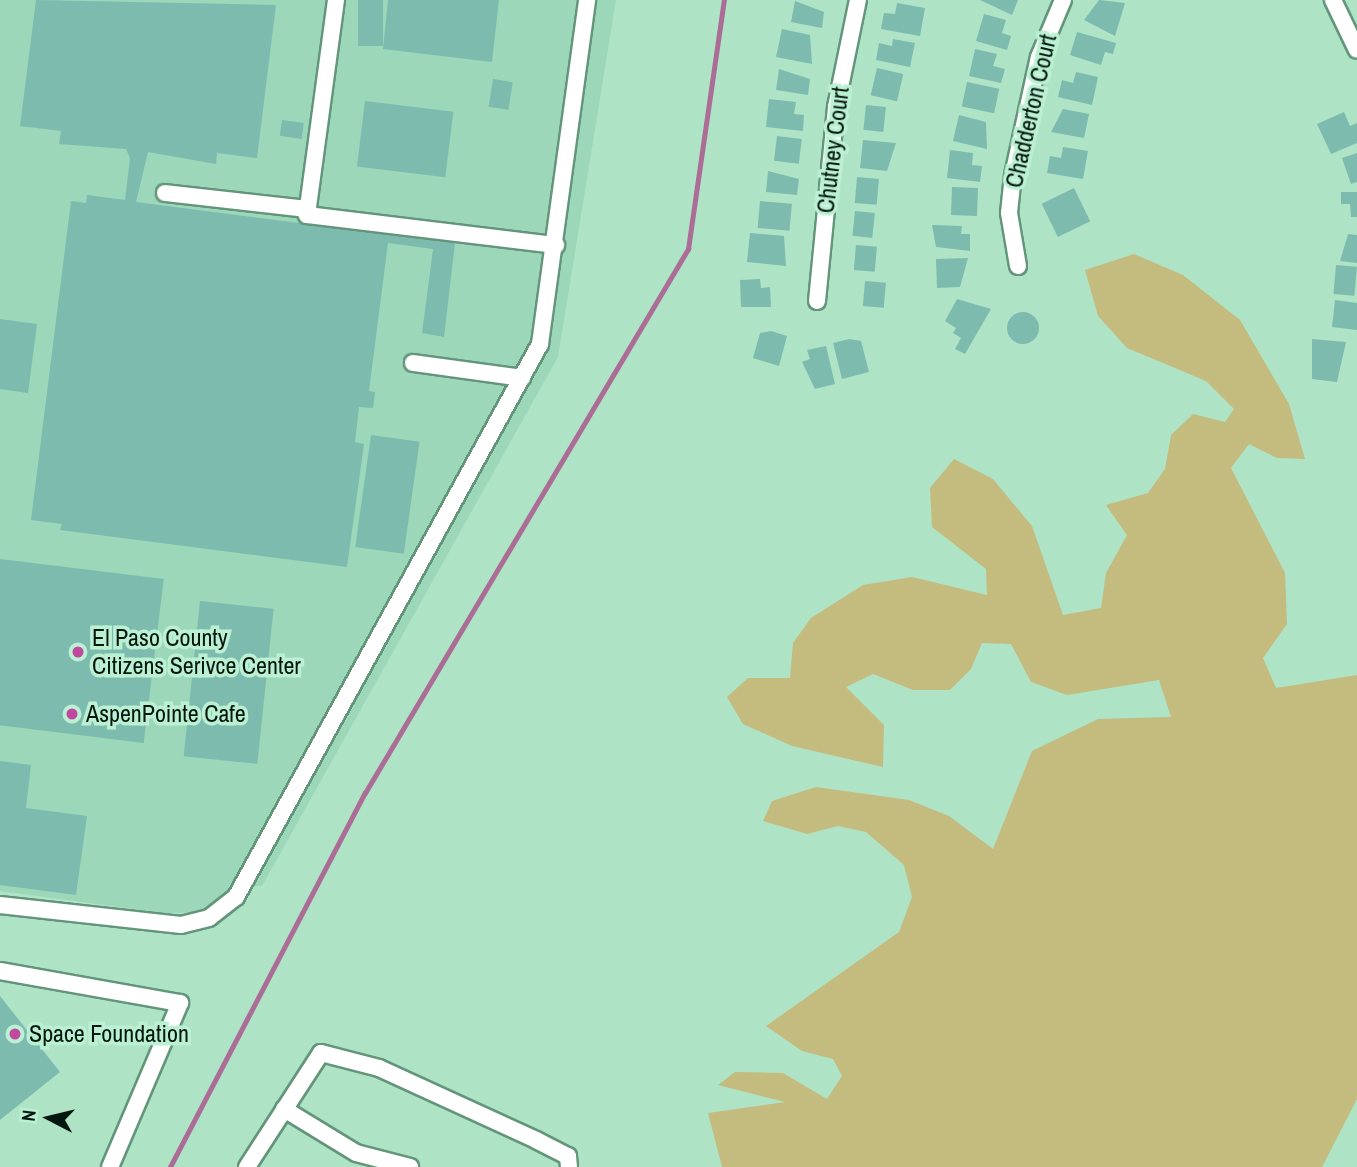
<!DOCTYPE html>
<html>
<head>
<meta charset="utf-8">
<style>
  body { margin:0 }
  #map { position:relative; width:1357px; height:1167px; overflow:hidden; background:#aee3c6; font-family:"Archivo Narrow",sans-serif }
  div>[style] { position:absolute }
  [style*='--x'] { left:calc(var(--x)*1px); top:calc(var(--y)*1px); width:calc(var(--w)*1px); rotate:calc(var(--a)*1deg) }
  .built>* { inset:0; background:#9bd7b8 }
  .green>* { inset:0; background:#c4bb7f }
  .stream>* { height:4.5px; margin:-2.25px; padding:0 2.25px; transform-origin:2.25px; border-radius:2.25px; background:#ab6c95 }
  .building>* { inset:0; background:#7dbbaf; transform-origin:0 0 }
  .round { border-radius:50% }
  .roads { filter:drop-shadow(2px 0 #63957b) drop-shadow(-2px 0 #63957b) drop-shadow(0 2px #63957b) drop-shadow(0 -2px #63957b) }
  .minor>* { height:16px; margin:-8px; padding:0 8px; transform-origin:8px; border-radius:8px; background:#fff }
  .dots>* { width:19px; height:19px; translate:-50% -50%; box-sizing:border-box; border:4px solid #bbf0d3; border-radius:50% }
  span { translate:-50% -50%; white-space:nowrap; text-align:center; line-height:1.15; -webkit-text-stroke:7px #bbf0d3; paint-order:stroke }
  .street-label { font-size:24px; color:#04170e }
  .poi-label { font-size:24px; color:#04170e }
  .left { translate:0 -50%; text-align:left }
  .north { position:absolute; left:14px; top:1083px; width:70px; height:70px; -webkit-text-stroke:5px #bbf0d3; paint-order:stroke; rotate:277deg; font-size:19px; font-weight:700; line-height:28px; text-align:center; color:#04170e }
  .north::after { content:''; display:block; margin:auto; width:24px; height:32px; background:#04170e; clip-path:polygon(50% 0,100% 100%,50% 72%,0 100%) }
</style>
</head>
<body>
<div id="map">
  <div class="built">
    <div style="clip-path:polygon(0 0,616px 0,558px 357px,262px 886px,249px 886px,210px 912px,164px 913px,0 891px)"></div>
  </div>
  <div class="green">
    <div style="clip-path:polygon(1134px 254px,1183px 275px,1240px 320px,1289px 404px,1305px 459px,1277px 458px,1249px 444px,1231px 468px,1285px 573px,1287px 624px,1263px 658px,1276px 688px,1357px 675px,1357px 1099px,1322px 1167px,722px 1167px,708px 1113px,785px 1102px,718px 1085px,735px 1072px,783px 1073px,827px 1099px,842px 1076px,833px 1059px,802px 1051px,766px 1026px,899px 932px,912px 897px,904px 865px,866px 832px,838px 826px,807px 834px,763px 821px,772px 801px,816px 787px,909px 800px,949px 816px,993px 849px,1032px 751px,1098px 719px,1171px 717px,1159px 680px,1067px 695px,1031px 682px,1011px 644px,982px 643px,971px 669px,950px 690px,913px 690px,873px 674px,846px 687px,884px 725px,883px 767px,792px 746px,743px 724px,727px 697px,748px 678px,790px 678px,793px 643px,811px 618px,863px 585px,912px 577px,987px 595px,986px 569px,932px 527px,930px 488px,954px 459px,993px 479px,1032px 526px,1063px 615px,1101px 608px,1106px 573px,1127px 535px,1106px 505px,1148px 493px,1165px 469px,1171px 435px,1193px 414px,1225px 422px,1234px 409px,1206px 381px,1127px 348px,1098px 316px,1085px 270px)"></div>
  </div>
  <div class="stream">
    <div style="--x:170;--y:1167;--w:422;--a:-62.5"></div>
    <div style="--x:365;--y:793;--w:633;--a:-59.3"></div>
    <div style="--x:688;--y:249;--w:252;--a:-81.8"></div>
  </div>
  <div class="building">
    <div style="clip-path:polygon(36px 0,276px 5px,257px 158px,217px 153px,216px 164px,148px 152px,136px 202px,455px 243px,444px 337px,422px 333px,433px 249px,388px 243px,369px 391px,375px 392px,373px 408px,359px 407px,355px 442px,364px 444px,347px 567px,60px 530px,62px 524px,31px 520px,71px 201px,86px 203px,87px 195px,125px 200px,130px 158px,126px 149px,59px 144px,61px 131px,20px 126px)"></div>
    <div style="left:358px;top:0;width:25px;height:46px"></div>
    <div style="clip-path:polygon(388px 0,499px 0,492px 62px,383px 49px)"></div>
    <div style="clip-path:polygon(980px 0,1018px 0,1012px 15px)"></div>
    <div style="clip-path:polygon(1099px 0,1125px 3px,1115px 36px,1084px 20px)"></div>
    <div style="clip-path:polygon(795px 1px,824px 12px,822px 28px,791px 22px)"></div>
    <div style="clip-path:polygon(897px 3px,925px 8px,920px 36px,881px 29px,884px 13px,895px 14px)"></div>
    <div style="clip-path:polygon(984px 14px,1006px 20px,1002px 33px,1011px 36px,1007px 50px,976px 41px)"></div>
    <div style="clip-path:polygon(782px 29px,810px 35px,812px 64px,776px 57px)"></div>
    <div style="clip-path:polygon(1077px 32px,1116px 43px,1113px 54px,1105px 52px,1101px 65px,1070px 55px)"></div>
    <div style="clip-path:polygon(893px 39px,915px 43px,910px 67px,876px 60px,879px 43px,892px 46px)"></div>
    <div style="clip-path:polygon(975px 49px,997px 54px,993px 66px,1005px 69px,1001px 83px,969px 76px)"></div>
    <div style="left:877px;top:68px;width:27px;height:28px;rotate:13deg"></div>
    <div style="clip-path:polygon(779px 69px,810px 79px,808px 95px,776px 90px)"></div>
    <div style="clip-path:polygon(1076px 72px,1098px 77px,1092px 105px,1058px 97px,1062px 80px,1073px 83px)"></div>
    <div style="left:493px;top:79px;width:20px;height:28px;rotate:9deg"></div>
    <div style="left:967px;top:82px;width:33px;height:25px;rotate:12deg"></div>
    <div style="clip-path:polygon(769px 99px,796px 102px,794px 114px,804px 115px,803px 131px,766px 127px)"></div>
    <div style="left:365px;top:101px;width:89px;height:66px;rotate:7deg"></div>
    <div style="left:866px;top:105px;width:20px;height:25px;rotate:6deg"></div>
    <div style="clip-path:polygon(1063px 109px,1089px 114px,1084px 138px,1051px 132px)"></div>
    <div style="clip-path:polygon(1344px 112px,1350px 126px,1357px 123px,1357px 143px,1331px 154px,1317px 124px)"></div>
    <div style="clip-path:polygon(959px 115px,986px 122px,987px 149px,953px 141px)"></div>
    <div style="left:282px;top:120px;width:22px;height:16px;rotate:8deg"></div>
    <div style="left:777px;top:136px;width:25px;height:25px;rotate:7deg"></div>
    <div style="clip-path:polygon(863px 140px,896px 143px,887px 171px,860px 168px)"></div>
    <div style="clip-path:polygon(1063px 147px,1088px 151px,1083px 179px,1047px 173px,1050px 156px,1061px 158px)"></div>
    <div style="clip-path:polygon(950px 150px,973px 153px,972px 165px,982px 166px,980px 182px,947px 178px)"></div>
    <div style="clip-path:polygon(1357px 153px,1357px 182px,1351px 184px,1342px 158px)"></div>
    <div style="clip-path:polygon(768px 171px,799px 179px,797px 195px,766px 192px)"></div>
    <div style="left:857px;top:177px;width:22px;height:26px;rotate:5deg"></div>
    <div style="left:952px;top:187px;width:26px;height:28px;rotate:2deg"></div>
    <div style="left:1074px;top:188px;width:37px;height:36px;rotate:64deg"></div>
    <div style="clip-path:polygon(1341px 192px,1357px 192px,1357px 217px,1351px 217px,1350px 204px,1341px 204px)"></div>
    <div style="left:760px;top:201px;width:32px;height:27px;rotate:5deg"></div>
    <div style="left:855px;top:211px;width:20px;height:25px;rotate:6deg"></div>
    <div style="clip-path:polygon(932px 225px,962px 226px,961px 234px,970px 234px,970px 251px,936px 247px)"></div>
    <div style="clip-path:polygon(750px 233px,784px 236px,786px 266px,747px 262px)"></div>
    <div style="clip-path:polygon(1348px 234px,1357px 235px,1357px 263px,1340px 261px)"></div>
    <div style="left:856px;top:245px;width:21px;height:25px;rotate:5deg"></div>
    <div style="clip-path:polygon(968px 258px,960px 287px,937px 288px,936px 259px)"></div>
    <div style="left:1336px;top:265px;width:21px;height:29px;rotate:5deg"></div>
    <div style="clip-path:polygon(760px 279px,761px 288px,770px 287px,771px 307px,741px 307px,740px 280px)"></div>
    <div style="left:865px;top:281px;width:21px;height:25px;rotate:5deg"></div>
    <div style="clip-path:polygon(957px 299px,991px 309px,965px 354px,955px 349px,961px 338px,953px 333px,956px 328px,945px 321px)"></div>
    <div style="clip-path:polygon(1335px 300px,1357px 303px,1357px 330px,1332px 327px)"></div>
    <div class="round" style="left:1007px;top:312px;width:32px;height:32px"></div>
    <div style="clip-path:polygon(0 319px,37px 324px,28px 393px,0 389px)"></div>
    <div style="clip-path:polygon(771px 331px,787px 336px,779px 366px,753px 358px,760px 333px)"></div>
    <div style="clip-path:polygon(849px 339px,861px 341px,869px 372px,842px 379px,833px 343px)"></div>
    <div style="clip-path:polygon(1312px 339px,1346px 342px,1337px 382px,1312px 379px)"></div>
    <div style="clip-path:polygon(826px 346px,835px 384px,815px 389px,802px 362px,810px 359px,807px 350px)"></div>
    <div style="left:371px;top:435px;width:49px;height:113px;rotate:8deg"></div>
    <div style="left:0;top:559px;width:165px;height:165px;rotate:7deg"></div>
    <div style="left:200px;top:601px;width:74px;height:156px;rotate:6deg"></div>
    <div style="clip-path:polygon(0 761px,31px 765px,26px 808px,87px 816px,76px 895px,0 885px)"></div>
    <div style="clip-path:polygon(0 996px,60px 1072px,0 1120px)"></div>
  </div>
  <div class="roads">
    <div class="minor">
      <div style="--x:336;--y:0;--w:217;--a:97.7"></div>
      <div style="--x:307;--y:215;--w:251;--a:6.9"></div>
      <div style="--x:1333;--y:0;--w:55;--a:64.4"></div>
      <div style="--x:165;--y:193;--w:144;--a:6.4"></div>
      <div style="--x:1018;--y:266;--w:54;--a:-99.6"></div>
      <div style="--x:1009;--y:213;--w:38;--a:-84"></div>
      <div style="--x:1013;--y:175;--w:121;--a:-77.6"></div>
      <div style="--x:1039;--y:57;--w:62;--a:-67.2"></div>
      <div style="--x:817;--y:301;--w:195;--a:-84.4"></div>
      <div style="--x:836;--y:107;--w:109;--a:-78.4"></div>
      <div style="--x:413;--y:363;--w:110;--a:7.8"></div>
      <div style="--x:0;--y:905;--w:182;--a:6.3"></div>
      <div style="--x:181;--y:925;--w:29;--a:-14"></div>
      <div style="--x:209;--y:918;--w:34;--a:-38"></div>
      <div style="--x:236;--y:897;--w:631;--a:-61.2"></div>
      <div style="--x:540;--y:344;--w:347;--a:-82.2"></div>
      <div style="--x:0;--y:971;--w:183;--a:10.1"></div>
      <div style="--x:180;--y:1003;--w:178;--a:113.1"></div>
      <div style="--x:284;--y:1109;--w:84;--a:31.4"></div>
      <div style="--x:356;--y:1153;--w:56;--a:14.5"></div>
      <div style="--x:247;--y:1167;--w:136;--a:-57"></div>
      <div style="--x:321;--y:1053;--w:60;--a:14.5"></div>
      <div style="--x:379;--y:1068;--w:173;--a:24.6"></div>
      <div style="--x:536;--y:1140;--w:36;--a:27"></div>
      <div style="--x:568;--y:1156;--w:11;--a:85"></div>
    </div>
  </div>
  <div class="dots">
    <div style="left:78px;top:652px;background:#c0489d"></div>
    <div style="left:72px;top:714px;background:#c0489d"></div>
    <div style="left:15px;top:1034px;background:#c0489d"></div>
  </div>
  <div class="street-label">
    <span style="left:1031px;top:111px;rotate:-77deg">Chadderton Court</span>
    <span style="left:833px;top:150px;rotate:-83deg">Chutney Court</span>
  </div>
  <div class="poi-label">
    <span class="left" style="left:92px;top:652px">El Paso County<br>Citizens Serivce Center</span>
    <span class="left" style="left:86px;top:714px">AspenPointe Cafe</span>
    <span class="left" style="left:29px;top:1034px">Space Foundation</span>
  </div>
  <div class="north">N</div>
</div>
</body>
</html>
